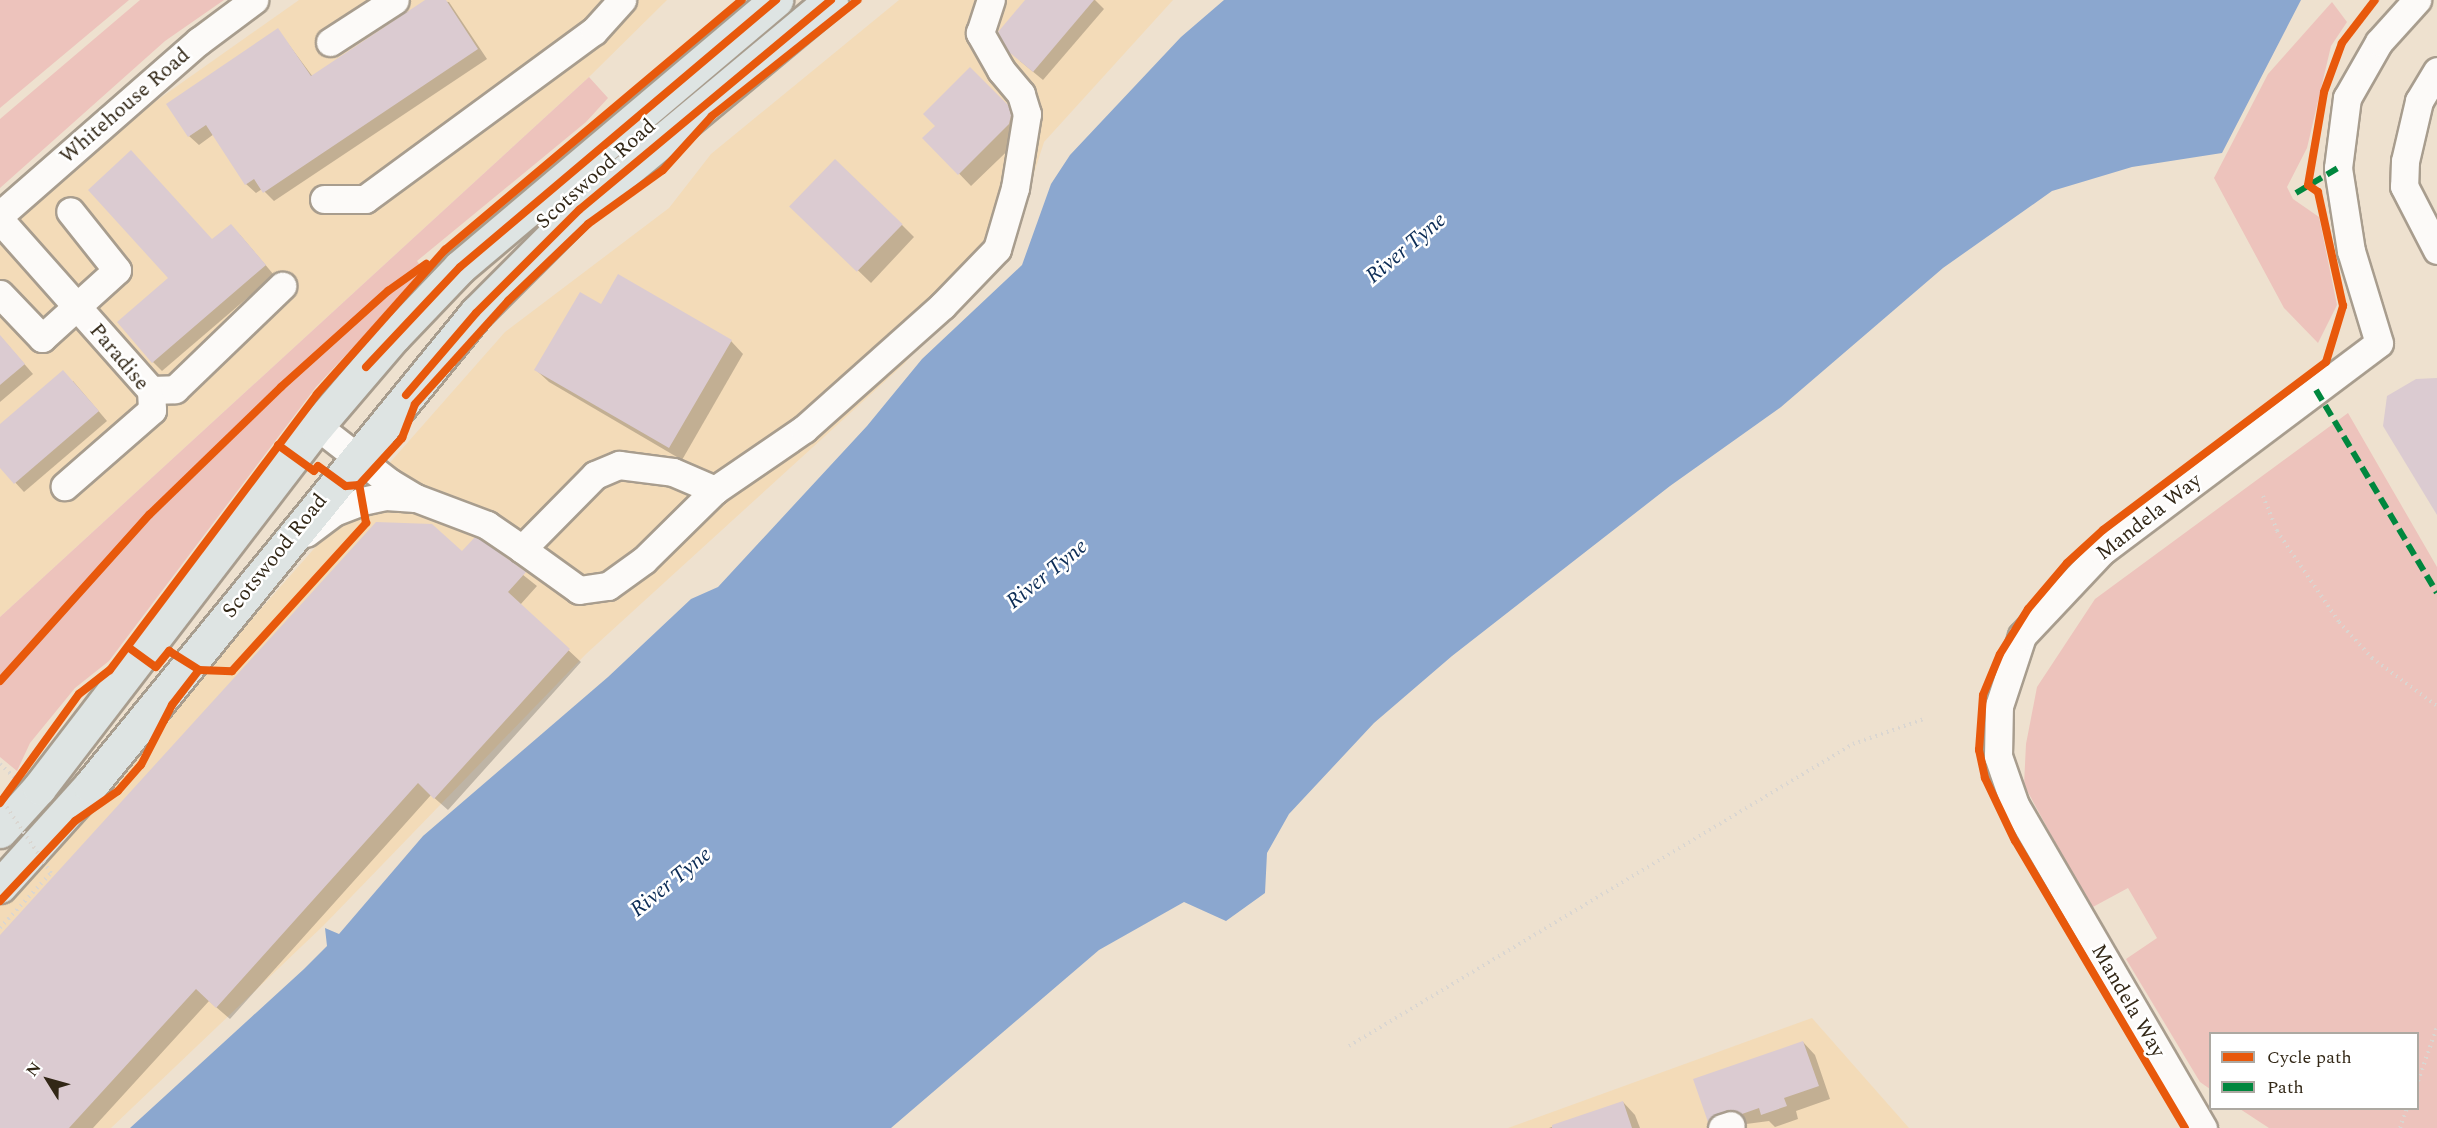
<!DOCTYPE html>
<html>
<head>
<meta charset="utf-8">
<style>
  body { margin:0 }
  #map { position:relative; width:2437px; height:1128px; overflow:hidden; background:#eee1cf; font-family:Spectral,serif }
  div>[style] { position:absolute }
  [style*='--x'] { left:calc(var(--x)*1px); top:calc(var(--y)*1px); width:calc(var(--w)*1px); rotate:calc(var(--a)*1deg) }
  .built>* { inset:0; background:#f3dbb8 }
  .green>* { inset:0; background:#edc3bc }
  .water>* { inset:0; background:#8ba7cf }
  .shadow>* { inset:0; background:#0003 }
  .building>* { inset:0; background:#dbcbd1; transform-origin:0 0 }
  .path>* { height:4px; margin-top:-2px; transform-origin:0; background:repeating-linear-gradient(90deg,#dad6d1 0 1.5px,transparent 0 6px) }
  .roads { filter:drop-shadow(2px 0 #a89d8e) drop-shadow(-2px 0 #a89d8e) drop-shadow(0 2px #a89d8e) drop-shadow(0 -2px #a89d8e) }
  .minor>* { height:27px; margin:-13.5px; padding:0 13.5px; transform-origin:13.5px; border-radius:13.5px; background:#fcfaf8 }
  .major>* { height:33px; margin:-16.5px; padding:0 16.5px; transform-origin:16.5px; border-radius:16.5px; background:#dee4e3 }
  .path-bridge>* { height:4px; margin-top:-2px; transform-origin:0; background:repeating-linear-gradient(90deg,#dad6d1 0 1.5px,transparent 0 6px) }
  .quiet>* { height:6px; margin-top:-3px; transform-origin:0; background:repeating-linear-gradient(90deg,#00873e 0 12px,transparent 0 18px) }
  .cycleway>* { height:8px; margin:-4px; padding:0 4px; transform-origin:4px; border-radius:4px; background:#e8590c }
  span { translate:-50% -50%; white-space:nowrap; text-align:center; line-height:1.15; -webkit-text-stroke:5px #fff; paint-order:stroke }
  .street-label { font-size:21px; color:#322716 }
  .water-label { font-size:22px; color:#0d2d56; font-style:italic }
  .legend { position:absolute; left:2209px; top:1032px; width:210px; height:78px; box-sizing:border-box; background:#fff; border:2px solid #ada9a2; margin:0; padding:8px 10px; list-style:none; font-size:18px; color:#322716 }
  .legend li { display:flex; align-items:center; gap:12px; height:30px }
  .legend b { width:30px; border:2px solid #ada9a2 }
  .north { position:absolute; left:18px; top:1050px; width:60px; height:60px; -webkit-text-stroke:4px #fff; paint-order:stroke; rotate:307deg; font-size:16px; font-weight:700; line-height:24px; text-align:center; color:#322716 }
  .north::after { content:''; display:block; margin:auto; width:21px; height:27px; background:#322716; clip-path:polygon(50% 0,100% 100%,50% 72%,0 100%) }
</style>
</head>
<body>
<div id="map">
  <div class="built">
    <div style="clip-path:polygon(299px 0,667px 0,589px 77px,0 617px,0 236px,146px 108px)"></div>
    <div style="clip-path:polygon(899px 0,1173px 0,1044px 142px,1013px 238px,904px 364px,586px 654px,324px 925px,111px 1128px,0 1128px,0 905px,505px 332px,669px 208px,711px 154px)"></div>
    <div style="clip-path:polygon(1812px 1018px,1909px 1128px,1508px 1128px)"></div>
  </div>
  <div class="green">
    <div style="clip-path:polygon(0 0,129px 0,0 108px)"></div>
    <div style="clip-path:polygon(140px 0,224px 0,165px 41px,0 188px,0 119px)"></div>
    <div style="clip-path:polygon(2332px 2px,2347px 22px,2331px 46px,2307px 148px,2287px 187px,2293px 199px,2319px 217px,2337px 305px,2318px 343px,2284px 308px,2214px 178px,2268px 74px)"></div>
    <div style="clip-path:polygon(589px 77px,608px 98px,586px 122px,417px 261px,424px 271px,316px 387px,109px 661px,75px 688px,30px 743px,17px 771px,0 757px,0 617px)"></div>
    <div style="clip-path:polygon(2348px 413px,2437px 567px,2437px 1128px,2269px 1128px,2240px 1109px,2418px 1108px,2418px 1034px,2210px 1034px,2210px 1089px,2200px 1082px,2126px 959px,2157px 938px,2128px 888px,2091px 908px,2024px 785px,2026px 744px,2037px 687px,2095px 599px)"></div>
  </div>
  <div class="water">
    <div style="clip-path:polygon(1224px 0,2301px 0,2222px 153px,2132px 167px,2052px 191px,1943px 268px,1781px 407px,1670px 486px,1452px 656px,1374px 723px,1289px 814px,1267px 853px,1265px 893px,1226px 921px,1184px 902px,1099px 950px,891px 1128px,130px 1128px,304px 969px,327px 946px,325px 928px,339px 934px,423px 836px,608px 677px,691px 599px,718px 587px,867px 426px,922px 359px,1022px 265px,1051px 184px,1070px 155px,1181px 37px)"></div>
  </div>
  <div class="shadow">
    <div style="clip-path:polygon(428px 0,449px 2px,487px 59px,274px 201px,262px 189px,256px 193px,246px 184px,214px 134px,199px 145px,189px 136px,278px 30px,313px 77px)"></div>
    <div style="clip-path:polygon(1027px 0,1095px 0,1104px 9px,1043px 80px,1020px 61px)"></div>
    <div style="clip-path:polygon(970px 69px,1020px 119px,1022px 137px,971px 186px,925px 138px,937px 126px)"></div>
    <div style="clip-path:polygon(805px 219px,902px 225px,914px 237px,871px 283px)"></div>
    <div style="clip-path:polygon(240px 235px,274px 275px,162px 371px,153px 362px,170px 278px,213px 241px)"></div>
    <div style="clip-path:polygon(602px 306px,731px 341px,743px 354px,682px 460px,549px 382px,536px 370px)"></div>
    <div style="clip-path:polygon(0 336px,33px 374px,0 402px)"></div>
    <div style="clip-path:polygon(73px 381px,107px 421px,24px 492px,0 466px,0 426px)"></div>
    <div style="clip-path:polygon(479px 540px,537px 586px,520px 605px,581px 662px,448px 810px,431px 795px,230px 1019px,209px 1001px,93px 1128px,0 1128px,0 937px)"></div>
    <div style="clip-path:polygon(1803px 1042px,1815px 1055px,1830px 1099px,1796px 1111px,1798px 1119px,1775px 1127px,1769px 1121px,1716px 1128px,1709px 1121px)"></div>
    <div style="clip-path:polygon(1623px 1102px,1635px 1115px,1640px 1128px,1549px 1128px)"></div>
  </div>
  <div class="building">
    <div style="clip-path:polygon(425px 0,446px 0,478px 49px,263px 193px,254px 179px,245px 185px,206px 125px,188px 137px,166px 104px,278px 28px,311px 76px)"></div>
    <div style="clip-path:polygon(1025px 0,1094px 0,1033px 72px,1009px 52px,998px 32px)"></div>
    <div style="clip-path:polygon(970px 67px,1008px 105px,1011px 115px,1009px 124px,958px 175px,922px 138px,935px 126px,923px 114px)"></div>
    <div style="clip-path:polygon(131px 150px,212px 239px,231px 224px,266px 265px,152px 363px,117px 322px,168px 278px,88px 190px)"></div>
    <div style="left:835px;top:159px;width:94px;height:66px;rotate:44deg"></div>
    <div style="clip-path:polygon(618px 274px,732px 340px,669px 448px,534px 370px,580px 292px,601px 304px)"></div>
    <div style="clip-path:polygon(0 335px,25px 364px,0 385px)"></div>
    <div style="clip-path:polygon(63px 370px,99px 411px,14px 484px,0 468px,0 424px)"></div>
    <div style="clip-path:polygon(2437px 378px,2437px 515px,2383px 426px,2387px 396px,2416px 379px)"></div>
    <div style="clip-path:polygon(376px 522px,432px 524px,462px 551px,475px 537px,480px 539px,526px 572px,508px 592px,570px 649px,434px 799px,418px 783px,216px 1008px,196px 989px,69px 1128px,0 1128px,0 935px)"></div>
    <div style="clip-path:polygon(1803px 1041px,1819px 1086px,1784px 1098px,1787px 1106px,1761px 1115px,1759px 1108px,1742px 1114px,1727px 1110px,1708px 1122px,1693px 1079px)"></div>
    <div style="clip-path:polygon(1623px 1101px,1632px 1128px,1552px 1128px,1552px 1125px)"></div>
  </div>
  <div class="path">
    <div style="--x:2263;--y:496;--w:38;--a:68"></div>
    <div style="--x:2277;--y:531;--w:110;--a:55.7"></div>
    <div style="--x:2339;--y:622;--w:49;--a:47.5"></div>
    <div style="--x:2372;--y:658;--w:81;--a:36.4"></div>
    <div style="--x:0;--y:764;--w:22;--a:43"></div>
    <div style="--x:0;--y:928;--w:75;--a:-47.2"></div>
    <div style="--x:1349;--y:1046;--w:588;--a:-30.93"></div>
    <div style="--x:1853;--y:744;--w:75;--a:-19.4"></div>
    <div style="--x:2418;--y:1081;--w:57;--a:-70.6"></div>
    <div style="--x:2400;--y:1128;--w:21;--a:-71"></div>
  </div>
  <div class="roads">
    <div class="minor">
      <div style="--x:330;--y:42;--w:77;--a:-32.9"></div>
      <div style="--x:2437;--y:71;--w:35;--a:121"></div>
      <div style="--x:2419;--y:101;--w:62;--a:103.1"></div>
      <div style="--x:2405;--y:161;--w:25;--a:92"></div>
      <div style="--x:2404;--y:186;--w:72;--a:62.7"></div>
      <div style="--x:324;--y:199;--w:41;--a:0"></div>
      <div style="--x:365;--y:199;--w:284;--a:-36.3"></div>
      <div style="--x:594;--y:31;--w:42;--a:-47.9"></div>
      <div style="--x:0;--y:215;--w:264;--a:-41.2"></div>
      <div style="--x:199;--y:41;--w:69;--a:-36.7"></div>
      <div style="--x:0;--y:220;--w:227;--a:48.4"></div>
      <div style="--x:151;--y:390;--w:20;--a:87"></div>
      <div style="--x:152;--y:410;--w:116;--a:138.9"></div>
      <div style="--x:0;--y:294;--w:61;--a:46.3"></div>
      <div style="--x:42;--y:338;--w:101;--a:-42.2"></div>
      <div style="--x:117;--y:270;--w:75;--a:-128.5"></div>
      <div style="--x:151;--y:390;--w:24;--a:-2"></div>
      <div style="--x:175;--y:389;--w:149;--a:-43.9"></div>
      <div style="--x:317;--y:426;--w:91;--a:37.9"></div>
      <div style="--x:389;--y:482;--w:31;--a:31"></div>
      <div style="--x:416;--y:498;--w:76;--a:20.8"></div>
      <div style="--x:487;--y:525;--w:42;--a:34.4"></div>
      <div style="--x:522;--y:549;--w:104;--a:-45.4"></div>
      <div style="--x:595;--y:475;--w:26;--a:-23"></div>
      <div style="--x:619;--y:465;--w:54;--a:7.4"></div>
      <div style="--x:673;--y:472;--w:46;--a:23.2"></div>
      <div style="--x:715;--y:490;--w:108;--a:-34.4"></div>
      <div style="--x:804;--y:429;--w:185;--a:-41.7"></div>
      <div style="--x:942;--y:306;--w:79;--a:-46"></div>
      <div style="--x:997;--y:249;--w:64;--a:-73.6"></div>
      <div style="--x:1015;--y:188;--w:75;--a:-80.8"></div>
      <div style="--x:1027;--y:114;--w:21;--a:-107"></div>
      <div style="--x:1021;--y:94;--w:31;--a:-130"></div>
      <div style="--x:1001;--y:70;--w:43;--a:-119.6"></div>
      <div style="--x:980;--y:33;--w:35;--a:-72"></div>
      <div style="--x:306;--y:533;--w:35;--a:-37"></div>
      <div style="--x:334;--y:512;--w:30;--a:-21"></div>
      <div style="--x:362;--y:501;--w:25;--a:-12"></div>
      <div style="--x:386;--y:496;--w:29;--a:4"></div>
      <div style="--x:522;--y:549;--w:70;--a:35.7"></div>
      <div style="--x:579;--y:590;--w:29;--a:-8"></div>
      <div style="--x:608;--y:586;--w:44;--a:-35.8"></div>
      <div style="--x:644;--y:560;--w:100;--a:-44.6"></div>
      <div style="--x:1722;--y:1128;--w:9;--a:-18"></div>
      <div style="--x:2203;--y:1128;--w:374;--a:-120.2"></div>
      <div style="--x:2015;--y:805;--w:52;--a:-109.1"></div>
      <div style="--x:1998;--y:756;--w:50;--a:-88.9"></div>
      <div style="--x:1999;--y:706;--w:74;--a:-71.8"></div>
      <div style="--x:2022;--y:636;--w:117;--a:-46.7"></div>
      <div style="--x:2102;--y:551;--w:346;--a:-36.9"></div>
      <div style="--x:2379;--y:343;--w:96;--a:-106.9"></div>
      <div style="--x:2351;--y:251;--w:84;--a:-98.9"></div>
      <div style="--x:2338;--y:168;--w:71;--a:-82.7"></div>
      <div style="--x:2347;--y:98;--w:64;--a:-60.3"></div>
      <div style="--x:2379;--y:42;--w:57;--a:-47.9"></div>
    </div>
    <div class="major">
      <div style="--x:0;--y:831;--w:58;--a:-47.8"></div>
      <div style="--x:39;--y:788;--w:456;--a:-52.5"></div>
      <div style="--x:317;--y:426;--w:118;--a:-49.5"></div>
      <div style="--x:394;--y:336;--w:95;--a:-46.3"></div>
      <div style="--x:460;--y:267;--w:414;--a:-40.2"></div>
      <div style="--x:0;--y:886;--w:135;--a:-48"></div>
      <div style="--x:90;--y:786;--w:611;--a:-50.78"></div>
      <div style="--x:476;--y:313;--w:146;--a:-45"></div>
      <div style="--x:579;--y:210;--w:328;--a:-39.8"></div>
    </div>
  </div>
  <div class="path-bridge">
    <div style="--x:0;--y:797;--w:92;--a:56.1"></div>
  </div>
  <div class="quiet">
    <div style="--x:2296;--y:193;--w:49;--a:-30.8"></div>
    <div style="--x:2316;--y:390;--w:236;--a:59.2"></div>
  </div>
  <div class="cycleway">
    <div style="--x:366;--y:367;--w:137;--a:-46.8"></div>
    <div style="--x:460;--y:267;--w:414;--a:-40.2"></div>
    <div style="--x:406;--y:395;--w:108;--a:-49.5"></div>
    <div style="--x:476;--y:313;--w:146;--a:-45"></div>
    <div style="--x:579;--y:210;--w:328;--a:-39.8"></div>
    <div style="--x:278;--y:445;--w:44;--a:35.8"></div>
    <div style="--x:314;--y:471;--w:6;--a:-51"></div>
    <div style="--x:318;--y:466;--w:34;--a:36"></div>
    <div style="--x:346;--y:486;--w:13;--a:-4"></div>
    <div style="--x:128;--y:647;--w:34;--a:36"></div>
    <div style="--x:156;--y:667;--w:21;--a:-51"></div>
    <div style="--x:169;--y:651;--w:36;--a:32"></div>
    <div style="--x:0;--y:681;--w:224;--a:-48.1"></div>
    <div style="--x:150;--y:514;--w:182;--a:-44.1"></div>
    <div style="--x:281;--y:387;--w:144;--a:-41.9"></div>
    <div style="--x:388;--y:291;--w:47;--a:-35.4"></div>
    <div style="--x:0;--y:803;--w:135;--a:-54.1"></div>
    <div style="--x:79;--y:694;--w:39;--a:-38"></div>
    <div style="--x:110;--y:670;--w:345;--a:-53.1"></div>
    <div style="--x:317;--y:394;--w:193;--a:-48.4"></div>
    <div style="--x:445;--y:250;--w:388;--a:-40.1"></div>
    <div style="--x:0;--y:901;--w:110;--a:-46.8"></div>
    <div style="--x:75;--y:821;--w:52;--a:-34.9"></div>
    <div style="--x:118;--y:791;--w:35;--a:-49"></div>
    <div style="--x:141;--y:765;--w:68;--a:-62.7"></div>
    <div style="--x:172;--y:705;--w:44;--a:-52.4"></div>
    <div style="--x:199;--y:670;--w:33;--a:2"></div>
    <div style="--x:232;--y:671;--w:200;--a:-47.8"></div>
    <div style="--x:366;--y:523;--w:39;--a:-100"></div>
    <div style="--x:359;--y:485;--w:64;--a:-47.5"></div>
    <div style="--x:402;--y:438;--w:36;--a:-69"></div>
    <div style="--x:415;--y:404;--w:139;--a:-47.9"></div>
    <div style="--x:508;--y:301;--w:111;--a:-43.9"></div>
    <div style="--x:588;--y:224;--w:92;--a:-35.8"></div>
    <div style="--x:663;--y:170;--w:73;--a:-47.8"></div>
    <div style="--x:712;--y:116;--w:186;--a:-38.5"></div>
    <div style="--x:2185;--y:1128;--w:334;--a:-120.6"></div>
    <div style="--x:2015;--y:841;--w:70;--a:-115.5"></div>
    <div style="--x:1985;--y:778;--w:29;--a:-102"></div>
    <div style="--x:1979;--y:750;--w:55;--a:-85.8"></div>
    <div style="--x:1983;--y:695;--w:44;--a:-67.5"></div>
    <div style="--x:2000;--y:654;--w:53;--a:-58.1"></div>
    <div style="--x:2028;--y:609;--w:60;--a:-49.7"></div>
    <div style="--x:2067;--y:563;--w:49;--a:-42.5"></div>
    <div style="--x:2103;--y:530;--w:279;--a:-37"></div>
    <div style="--x:2326;--y:362;--w:59;--a:-73.1"></div>
    <div style="--x:2343;--y:306;--w:117;--a:-102.4"></div>
    <div style="--x:2318;--y:192;--w:12;--a:-145"></div>
    <div style="--x:2308;--y:185;--w:94;--a:-80.2"></div>
    <div style="--x:2324;--y:92;--w:52;--a:-69.8"></div>
    <div style="--x:2342;--y:43;--w:54;--a:-52.5"></div>
  </div>
  <div class="street-label">
    <span style="left:125px;top:106px;rotate:-41deg">Whitehouse Road</span>
    <span style="left:596px;top:174px;rotate:-42deg">Scotswood Road</span>
    <span style="left:119px;top:357px;rotate:50deg">Paradise</span>
    <span style="left:2149px;top:517px;rotate:-38deg">Mandela Way</span>
    <span style="left:275px;top:556px;rotate:-51deg">Scotswood Road</span>
    <span style="left:2128px;top:1001px;rotate:60deg">Mandela Way</span>
  </div>
  <div class="water-label">
    <span style="left:1406px;top:248px;rotate:-40deg">River Tyne</span>
    <span style="left:1047px;top:574px;rotate:-39deg">River Tyne</span>
    <span style="left:671px;top:882px;rotate:-39deg">River Tyne</span>
  </div>
  <ul class="legend">
  <li><b style="height:8px;background:#e8590c"></b>Cycle path</li>
  <li><b style="height:8px;background:#00873e"></b>Path</li>
  </ul>
  <div class="north">N</div>
</div>
</body>
</html>
